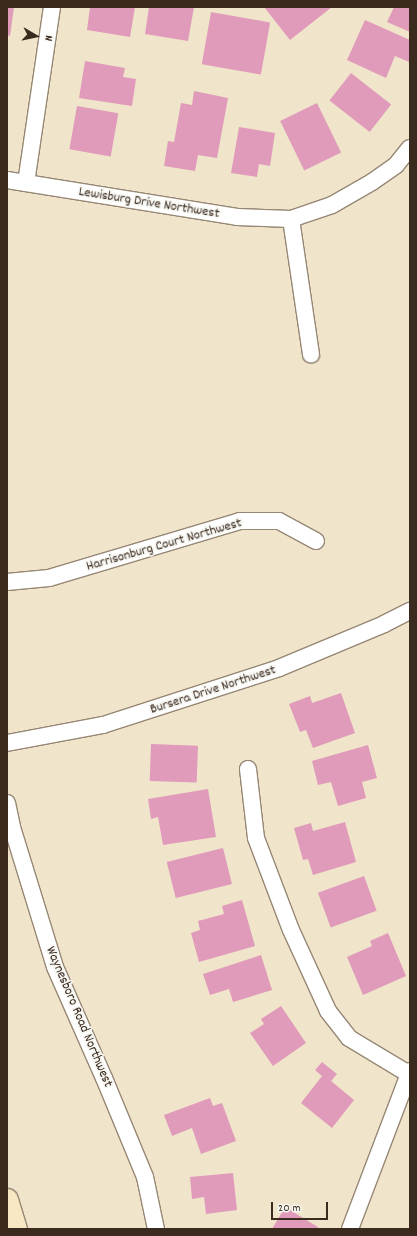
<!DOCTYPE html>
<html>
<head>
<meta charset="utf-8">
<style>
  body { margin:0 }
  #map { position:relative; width:417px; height:1236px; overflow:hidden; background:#f0e4cb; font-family:Dekko,sans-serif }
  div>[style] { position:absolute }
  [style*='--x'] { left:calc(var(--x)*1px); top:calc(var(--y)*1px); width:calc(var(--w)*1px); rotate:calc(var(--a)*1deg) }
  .building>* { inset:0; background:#e09bba; transform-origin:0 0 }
  .roads { filter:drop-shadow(1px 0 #968774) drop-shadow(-1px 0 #968774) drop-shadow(0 1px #968774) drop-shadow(0 -1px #968774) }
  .street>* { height:16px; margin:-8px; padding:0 8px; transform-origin:8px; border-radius:8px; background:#fff }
  .secondary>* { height:22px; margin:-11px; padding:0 11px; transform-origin:11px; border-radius:11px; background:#f8e8c3 }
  span { translate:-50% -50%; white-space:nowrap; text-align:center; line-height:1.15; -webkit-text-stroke:3.5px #f6f6f2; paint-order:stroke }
  .street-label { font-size:14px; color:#3b2a1e }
  .frame { position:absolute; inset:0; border:8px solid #3b2a1e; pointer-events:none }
  .north { position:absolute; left:16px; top:16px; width:40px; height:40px; -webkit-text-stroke:3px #f6f6f2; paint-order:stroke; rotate:99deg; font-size:11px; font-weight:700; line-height:16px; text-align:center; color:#3b2a1e }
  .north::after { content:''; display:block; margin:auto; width:14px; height:18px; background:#3b2a1e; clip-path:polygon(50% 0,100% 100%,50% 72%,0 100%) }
  .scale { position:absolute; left:271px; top:1202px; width:57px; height:18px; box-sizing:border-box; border:2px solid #3b2a1e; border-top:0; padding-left:5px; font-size:12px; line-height:14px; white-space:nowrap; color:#3b2a1e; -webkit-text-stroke:3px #f6f6f2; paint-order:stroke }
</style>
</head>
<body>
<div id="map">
  <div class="building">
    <div style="clip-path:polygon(7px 7px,14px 7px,10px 36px,7px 35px)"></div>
    <div style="clip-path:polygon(90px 7px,135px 7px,130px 37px,87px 30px)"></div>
    <div style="clip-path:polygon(149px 7px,194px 7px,188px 41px,145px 34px)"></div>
    <div style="clip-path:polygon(264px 7px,332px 7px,290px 40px)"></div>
    <div style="clip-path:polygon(394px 7px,410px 7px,410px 32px,387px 22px)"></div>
    <div style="left:211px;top:12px;width:60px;height:53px;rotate:10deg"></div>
    <div style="clip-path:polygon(365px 20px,410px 40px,409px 62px,395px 56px,386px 78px,347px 60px)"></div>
    <div style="clip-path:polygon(85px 61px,125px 68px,123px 77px,136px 79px,132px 106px,79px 98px)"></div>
    <div style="left:351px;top:73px;width:51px;height:35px;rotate:38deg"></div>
    <div style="clip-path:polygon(194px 91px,228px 98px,217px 158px,198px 155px,195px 171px,164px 166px,168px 141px,174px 142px,181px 103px,192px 105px)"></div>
    <div style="left:317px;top:103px;width:55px;height:41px;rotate:64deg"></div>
    <div style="left:77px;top:106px;width:42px;height:44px;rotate:10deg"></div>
    <div style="clip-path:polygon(239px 127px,275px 133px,270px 166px,259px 164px,257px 177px,231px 173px)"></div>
    <div style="clip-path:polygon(341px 693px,355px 733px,313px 748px,306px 730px,300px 732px,289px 704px,310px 696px,312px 703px)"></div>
    <div style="left:151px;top:744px;width:47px;height:37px;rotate:2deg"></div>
    <div style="clip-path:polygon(368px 745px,377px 778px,362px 782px,366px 798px,338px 806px,331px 782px,318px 785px,312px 761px)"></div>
    <div style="clip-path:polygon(208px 789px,216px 837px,163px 845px,158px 817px,151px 819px,148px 799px)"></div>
    <div style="clip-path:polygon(345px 822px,356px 862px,313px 875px,308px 859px,303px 860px,294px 828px,311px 823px,313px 831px)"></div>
    <div style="left:223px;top:848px;width:37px;height:58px;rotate:76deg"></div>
    <div style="left:364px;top:876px;width:37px;height:49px;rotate:70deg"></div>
    <div style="clip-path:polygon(242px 900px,255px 946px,199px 962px,191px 933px,200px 930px,198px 921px,224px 914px,222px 906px)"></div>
    <div style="clip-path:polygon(388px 933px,406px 976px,363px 995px,347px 957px,372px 946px,370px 941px)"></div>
    <div style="clip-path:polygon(261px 955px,272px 990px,233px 1002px,229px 989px,210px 995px,203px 974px)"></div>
    <div style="clip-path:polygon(281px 1006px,306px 1043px,273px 1066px,250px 1033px,264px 1024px,261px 1019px)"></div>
    <div style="clip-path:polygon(322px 1062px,337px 1074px,331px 1081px,354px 1100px,332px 1128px,301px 1103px,322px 1076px,315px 1070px)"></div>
    <div style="clip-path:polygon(210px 1098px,213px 1106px,222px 1103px,236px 1141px,201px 1154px,192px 1128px,172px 1136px,164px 1115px)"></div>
    <div style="clip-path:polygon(233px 1173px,237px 1210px,206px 1214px,204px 1197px,192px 1199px,190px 1177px)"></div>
    <div style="clip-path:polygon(285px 1207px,318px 1227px,317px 1229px,272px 1229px)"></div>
  </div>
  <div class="roads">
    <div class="street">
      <div style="--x:7;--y:180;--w:233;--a:9.1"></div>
      <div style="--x:237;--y:217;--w:54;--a:2.1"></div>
      <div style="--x:291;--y:219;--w:43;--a:-18.9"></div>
      <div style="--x:332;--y:205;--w:46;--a:-29.9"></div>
      <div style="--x:372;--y:182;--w:29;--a:-35"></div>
      <div style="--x:396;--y:165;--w:22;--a:-51"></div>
      <div style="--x:26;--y:183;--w:178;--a:-81.6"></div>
      <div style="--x:291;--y:219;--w:137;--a:81.6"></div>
      <div style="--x:7;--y:582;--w:42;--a:-5.4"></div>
      <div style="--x:49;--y:578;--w:199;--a:-16.6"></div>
      <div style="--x:240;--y:521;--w:39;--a:0"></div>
      <div style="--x:279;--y:521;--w:42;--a:28.4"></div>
      <div style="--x:7;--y:743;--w:98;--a:-10.6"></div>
      <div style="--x:103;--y:725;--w:185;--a:-17.9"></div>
      <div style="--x:279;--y:668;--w:114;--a:-22.7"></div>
      <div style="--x:384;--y:624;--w:29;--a:-27"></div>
      <div style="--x:248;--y:769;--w:69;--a:83.4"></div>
      <div style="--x:256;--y:838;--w:98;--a:69.2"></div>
      <div style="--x:291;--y:930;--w:89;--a:65.4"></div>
      <div style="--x:328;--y:1011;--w:34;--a:52"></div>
      <div style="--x:349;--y:1038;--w:70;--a:31"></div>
      <div style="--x:7;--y:803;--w:25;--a:78"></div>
      <div style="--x:12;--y:827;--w:146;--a:72.9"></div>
      <div style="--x:55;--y:967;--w:121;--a:66.2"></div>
      <div style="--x:104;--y:1078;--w:107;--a:67.5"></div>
      <div style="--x:145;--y:1177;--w:53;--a:78.1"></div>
      <div style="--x:350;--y:1229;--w:169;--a:-69.2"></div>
    </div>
    <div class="secondary">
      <div style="--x:7;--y:1200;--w:30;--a:73"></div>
    </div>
  </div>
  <div class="street-label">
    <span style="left:149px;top:203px;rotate:9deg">Lewisburg Drive Northwest</span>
    <span style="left:164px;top:545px;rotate:-16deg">Harrisonburg Court Northwest</span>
    <span style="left:213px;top:690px;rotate:-18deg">Bursera Drive Northwest</span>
    <span style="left:79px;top:1017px;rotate:67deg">Waynesboro Road Northwest</span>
  </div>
  <div class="frame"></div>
  <div class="north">N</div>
  <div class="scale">20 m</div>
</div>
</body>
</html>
